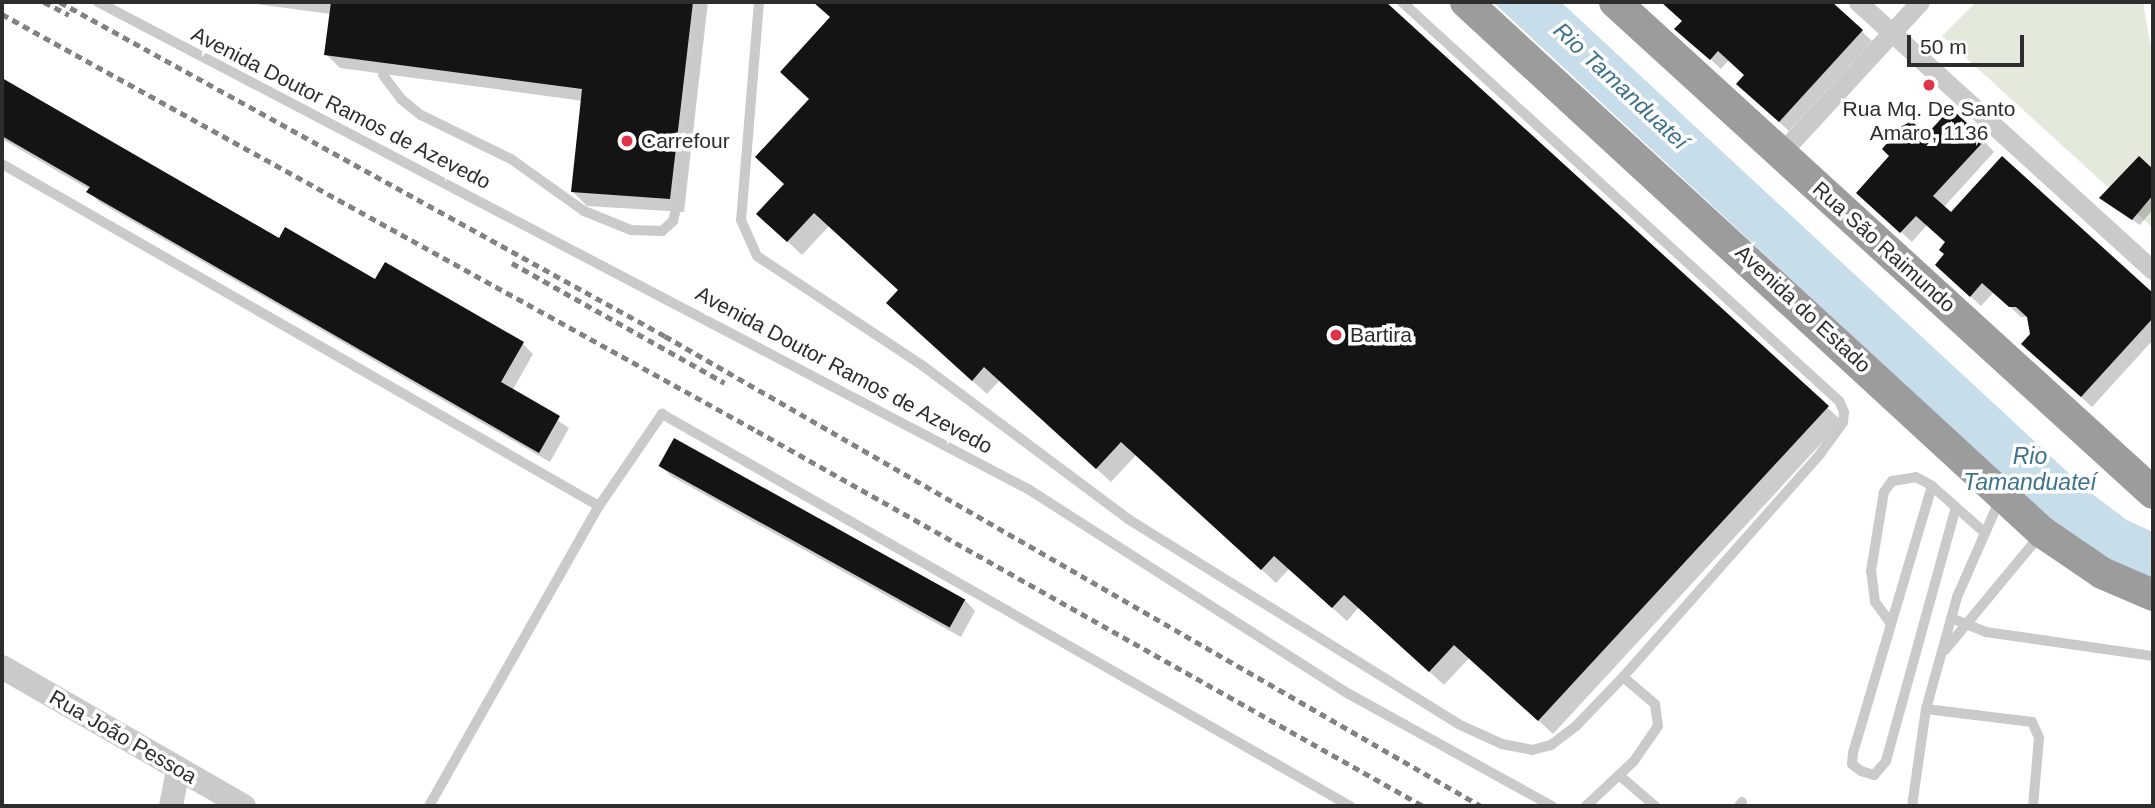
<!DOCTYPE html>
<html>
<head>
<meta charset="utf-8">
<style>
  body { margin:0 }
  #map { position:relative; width:2155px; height:808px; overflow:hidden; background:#fff; font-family:Helvetica,sans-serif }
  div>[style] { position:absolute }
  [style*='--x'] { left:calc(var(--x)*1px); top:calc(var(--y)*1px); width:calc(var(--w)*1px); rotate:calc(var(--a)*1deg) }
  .green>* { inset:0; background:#e4eadb }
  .water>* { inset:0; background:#c7deea }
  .shadow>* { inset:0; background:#0003 }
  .building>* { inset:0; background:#141414; transform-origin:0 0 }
  .service>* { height:10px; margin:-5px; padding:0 5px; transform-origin:5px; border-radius:5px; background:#cacaca }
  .minor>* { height:19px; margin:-9.5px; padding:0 9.5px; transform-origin:9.5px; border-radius:9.5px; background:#cacaca }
  .tertiary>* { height:24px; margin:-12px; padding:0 12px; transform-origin:12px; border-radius:12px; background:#cacaca }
  .trunk>* { height:32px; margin:-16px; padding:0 16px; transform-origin:16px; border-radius:16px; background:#9c9c9c }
  .rail>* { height:4.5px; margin-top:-2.25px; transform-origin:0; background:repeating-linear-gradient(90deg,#828282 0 7px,transparent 0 12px) }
  .dots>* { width:19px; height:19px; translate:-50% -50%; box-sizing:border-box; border:4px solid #fff; border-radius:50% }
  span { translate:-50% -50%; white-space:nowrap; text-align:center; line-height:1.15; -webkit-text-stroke:7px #fff; paint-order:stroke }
  .street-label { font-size:21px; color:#2d2d2d }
  .poi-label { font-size:21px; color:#2d2d2d }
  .left { translate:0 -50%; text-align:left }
  .water-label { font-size:23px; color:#3d728c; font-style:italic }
  .frame { position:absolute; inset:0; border:4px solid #2d2d2d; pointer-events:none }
  .scale { position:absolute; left:1907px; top:35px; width:117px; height:32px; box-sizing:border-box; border:4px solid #2d2d2d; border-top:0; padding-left:9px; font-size:21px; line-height:24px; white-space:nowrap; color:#2d2d2d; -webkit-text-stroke:5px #fff; paint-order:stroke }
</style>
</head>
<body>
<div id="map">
  <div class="green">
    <div style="clip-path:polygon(1976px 2px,2143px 2px,2153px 59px,2153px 228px,1942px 36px)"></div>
  </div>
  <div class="water">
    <div style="clip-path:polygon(1493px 2px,1561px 2px,2087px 490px,2127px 520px,2153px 532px,2153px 584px,2103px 560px,2057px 526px)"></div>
  </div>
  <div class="shadow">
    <div style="clip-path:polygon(240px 2px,708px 2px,684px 212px,587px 206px,573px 192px,583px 101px,340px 68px,326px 54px,331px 14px)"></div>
    <div style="clip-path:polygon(814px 2px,1384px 2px,1842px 421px,1553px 734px,1470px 657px,1444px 685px,1359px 607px,1347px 621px,1289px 569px,1276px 583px,1136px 455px,1111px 482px,1000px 380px,987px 394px,902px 317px,900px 291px,829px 226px,802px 255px,773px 228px,832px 18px)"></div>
    <div style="clip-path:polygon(1670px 2px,1830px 2px,1872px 41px,1789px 131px,1748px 94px,1746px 76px,1729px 60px,1721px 69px,1687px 38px,1684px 21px,1667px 5px)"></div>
    <div style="clip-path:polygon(2px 80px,280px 241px,523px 344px,533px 354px,512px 391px,569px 428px,550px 462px,99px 202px,90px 190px,2px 139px)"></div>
    <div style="clip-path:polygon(1927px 137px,1984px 141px,1994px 152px,1943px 208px,1951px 215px,2003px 158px,2153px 295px,2153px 340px,2092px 407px,2034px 354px,2029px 317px,2021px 317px,1994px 292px,1981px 306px,1948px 275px,1947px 243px,1927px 225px,1912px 242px,1869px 203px)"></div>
    <div style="clip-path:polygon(2140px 158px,2153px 169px,2153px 209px,2140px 225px,2108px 204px)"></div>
    <div style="clip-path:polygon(660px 466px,965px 600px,975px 611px,961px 637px,671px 476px)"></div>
  </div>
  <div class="building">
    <div style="clip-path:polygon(331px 2px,693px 2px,670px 199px,571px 192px,582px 89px,324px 55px)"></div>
    <div style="clip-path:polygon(813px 2px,1386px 2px,1829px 406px,1538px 721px,1454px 645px,1429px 672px,1344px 595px,1332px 608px,1274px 556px,1261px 570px,1121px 442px,1096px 469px,984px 367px,972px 381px,886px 303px,898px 290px,814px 213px,787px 242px,756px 214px,784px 184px,755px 157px,809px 99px,780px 72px,830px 17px)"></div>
    <div style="clip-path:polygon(1661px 2px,1832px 2px,1863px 30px,1779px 122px,1736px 84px,1744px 75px,1718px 51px,1710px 60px,1674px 29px,1682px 21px)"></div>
    <div style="clip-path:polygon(2px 78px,279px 238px,285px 227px,375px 279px,385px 262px,524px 342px,501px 382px,560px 416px,539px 453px,86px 192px,90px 187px,2px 136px)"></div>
    <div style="clip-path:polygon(1951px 108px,1985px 140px,1933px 196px,1951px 212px,2002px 156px,2153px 293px,2153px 318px,2081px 397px,2021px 344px,2030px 334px,2027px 317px,2016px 307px,2009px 307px,1982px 283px,1970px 297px,1935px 265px,1944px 254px,1939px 250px,1945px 242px,1916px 216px,1900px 233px,1856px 193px,1889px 156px,1882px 149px,1902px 126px,1912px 121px,1926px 135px)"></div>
    <div style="clip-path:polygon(2139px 156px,2153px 169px,2153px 195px,2132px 220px,2099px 198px)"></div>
    <div style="left:674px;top:438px;width:333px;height:32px;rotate:29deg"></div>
  </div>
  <div class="service">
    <div style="--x:98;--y:2;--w:1050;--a:27.64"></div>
    <div style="--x:1028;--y:489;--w:381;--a:32.6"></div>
    <div style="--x:1349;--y:694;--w:232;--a:28.9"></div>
    <div style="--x:759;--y:2;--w:219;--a:94.7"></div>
    <div style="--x:741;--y:220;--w:39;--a:66"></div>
    <div style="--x:757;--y:256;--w:199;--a:33.5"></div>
    <div style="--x:923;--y:366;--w:256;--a:36.7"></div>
    <div style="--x:1128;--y:519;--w:388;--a:31.8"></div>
    <div style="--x:1458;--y:724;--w:48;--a:24.4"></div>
    <div style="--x:1502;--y:744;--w:31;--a:11"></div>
    <div style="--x:1532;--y:750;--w:20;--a:-15"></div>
    <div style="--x:1551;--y:745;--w:31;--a:-37"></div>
    <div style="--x:1576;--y:726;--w:68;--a:-46.2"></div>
    <div style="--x:1623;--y:677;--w:298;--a:-48.5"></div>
    <div style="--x:1820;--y:454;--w:39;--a:-54"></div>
    <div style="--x:1843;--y:422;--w:10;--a:-84"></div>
    <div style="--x:1844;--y:412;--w:12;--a:-114"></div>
    <div style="--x:1839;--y:401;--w:592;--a:-137.6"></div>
    <div style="--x:383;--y:75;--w:30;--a:53"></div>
    <div style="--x:401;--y:99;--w:26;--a:39"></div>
    <div style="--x:421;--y:115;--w:100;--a:26.1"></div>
    <div style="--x:511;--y:159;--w:90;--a:35.5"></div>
    <div style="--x:584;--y:211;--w:51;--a:22"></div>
    <div style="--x:631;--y:230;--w:31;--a:2"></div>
    <div style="--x:662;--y:231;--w:15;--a:-42"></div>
    <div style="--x:673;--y:221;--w:29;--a:-76"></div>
    <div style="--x:680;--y:193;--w:192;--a:-83.4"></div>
    <div style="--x:2;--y:164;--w:688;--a:29.81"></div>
    <div style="--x:1932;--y:486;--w:278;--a:106.5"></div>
    <div style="--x:1853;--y:753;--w:11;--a:95"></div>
    <div style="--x:1852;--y:764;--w:11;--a:38"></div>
    <div style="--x:1861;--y:771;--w:14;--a:17"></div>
    <div style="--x:1874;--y:775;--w:18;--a:-49"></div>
    <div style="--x:1886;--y:761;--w:263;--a:-74.6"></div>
    <div style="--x:1951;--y:618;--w:38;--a:22"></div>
    <div style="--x:1986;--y:632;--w:169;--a:8.2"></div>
    <div style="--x:1889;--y:621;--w:24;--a:-126"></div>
    <div style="--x:1875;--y:602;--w:31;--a:-97"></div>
    <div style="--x:1871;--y:571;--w:80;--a:-80.7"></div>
    <div style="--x:1884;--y:492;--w:14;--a:-54"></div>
    <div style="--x:1892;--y:481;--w:24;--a:-9"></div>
    <div style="--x:1916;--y:477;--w:18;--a:29"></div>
    <div style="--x:1932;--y:486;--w:69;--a:41.5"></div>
    <div style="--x:1945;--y:650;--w:149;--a:-50.4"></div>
    <div style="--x:1926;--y:709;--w:107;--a:7"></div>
    <div style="--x:2032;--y:722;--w:17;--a:66"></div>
    <div style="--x:2039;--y:738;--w:68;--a:95"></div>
    <div style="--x:1619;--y:775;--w:48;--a:40.7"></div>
    <div style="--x:429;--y:806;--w:345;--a:-60.5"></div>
    <div style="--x:599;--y:506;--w:112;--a:-55.6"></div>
    <div style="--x:662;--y:414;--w:792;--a:29.67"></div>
    <div style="--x:1586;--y:806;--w:66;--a:-43.2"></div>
    <div style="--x:1634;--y:761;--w:42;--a:-55.6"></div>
    <div style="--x:1658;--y:726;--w:22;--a:-98"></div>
    <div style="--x:1655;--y:704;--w:42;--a:-139.8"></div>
    <div style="--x:1739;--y:806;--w:5;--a:-53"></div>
    <div style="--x:1912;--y:806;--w:98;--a:-81.8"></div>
    <div style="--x:1926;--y:709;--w:116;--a:-74.5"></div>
    <div style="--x:1957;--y:597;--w:107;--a:-66.3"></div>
  </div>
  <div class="minor">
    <div style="--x:1858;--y:2;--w:399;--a:42.3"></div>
    <div style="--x:1781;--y:153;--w:205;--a:-47.4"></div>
  </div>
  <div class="tertiary">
    <div style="--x:2;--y:667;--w:279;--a:29.9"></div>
    <div style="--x:171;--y:806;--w:38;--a:-79"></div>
  </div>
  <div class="trunk">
    <div style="--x:1466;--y:2;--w:783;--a:42.62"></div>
    <div style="--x:2042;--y:532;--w:73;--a:34.3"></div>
    <div style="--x:2102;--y:573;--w:56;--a:23.3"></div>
    <div style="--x:1615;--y:2;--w:728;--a:42.38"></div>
  </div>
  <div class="rail">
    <div style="--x:44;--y:2;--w:28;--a:27"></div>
    <div style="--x:60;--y:2;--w:691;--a:28.9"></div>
    <div style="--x:665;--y:336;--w:942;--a:29.94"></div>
    <div style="--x:2;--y:14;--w:863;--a:28.91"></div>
    <div style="--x:757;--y:431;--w:764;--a:29.38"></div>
    <div style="--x:512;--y:263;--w:244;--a:29.4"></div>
  </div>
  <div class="dots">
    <div style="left:1929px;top:85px;background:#e03249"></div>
    <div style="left:627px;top:141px;background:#e03249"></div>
    <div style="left:1336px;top:335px;background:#e03249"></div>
  </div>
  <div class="street-label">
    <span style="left:341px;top:108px;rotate:27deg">Avenida Doutor Ramos de Azevedo</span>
    <span style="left:1884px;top:247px;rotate:42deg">Rua São Raimundo</span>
    <span style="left:1803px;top:309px;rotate:43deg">Avenida do Estado</span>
    <span style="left:844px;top:370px;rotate:28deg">Avenida Doutor Ramos de Azevedo</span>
    <span style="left:123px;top:737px;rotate:30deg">Rua João Pessoa</span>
  </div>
  <div class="poi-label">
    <span style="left:1929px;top:121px">Rua Mq. De Santo<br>Amaro, 1136</span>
    <span class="left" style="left:641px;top:141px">Carrefour</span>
    <span class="left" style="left:1350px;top:335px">Bartira</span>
  </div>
  <div class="water-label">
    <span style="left:1621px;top:86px;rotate:43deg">Rio Tamanduateí</span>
    <span style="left:2030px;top:469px">Rio<br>Tamanduateí</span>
  </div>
  <div class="frame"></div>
  <div class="scale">50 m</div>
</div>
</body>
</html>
